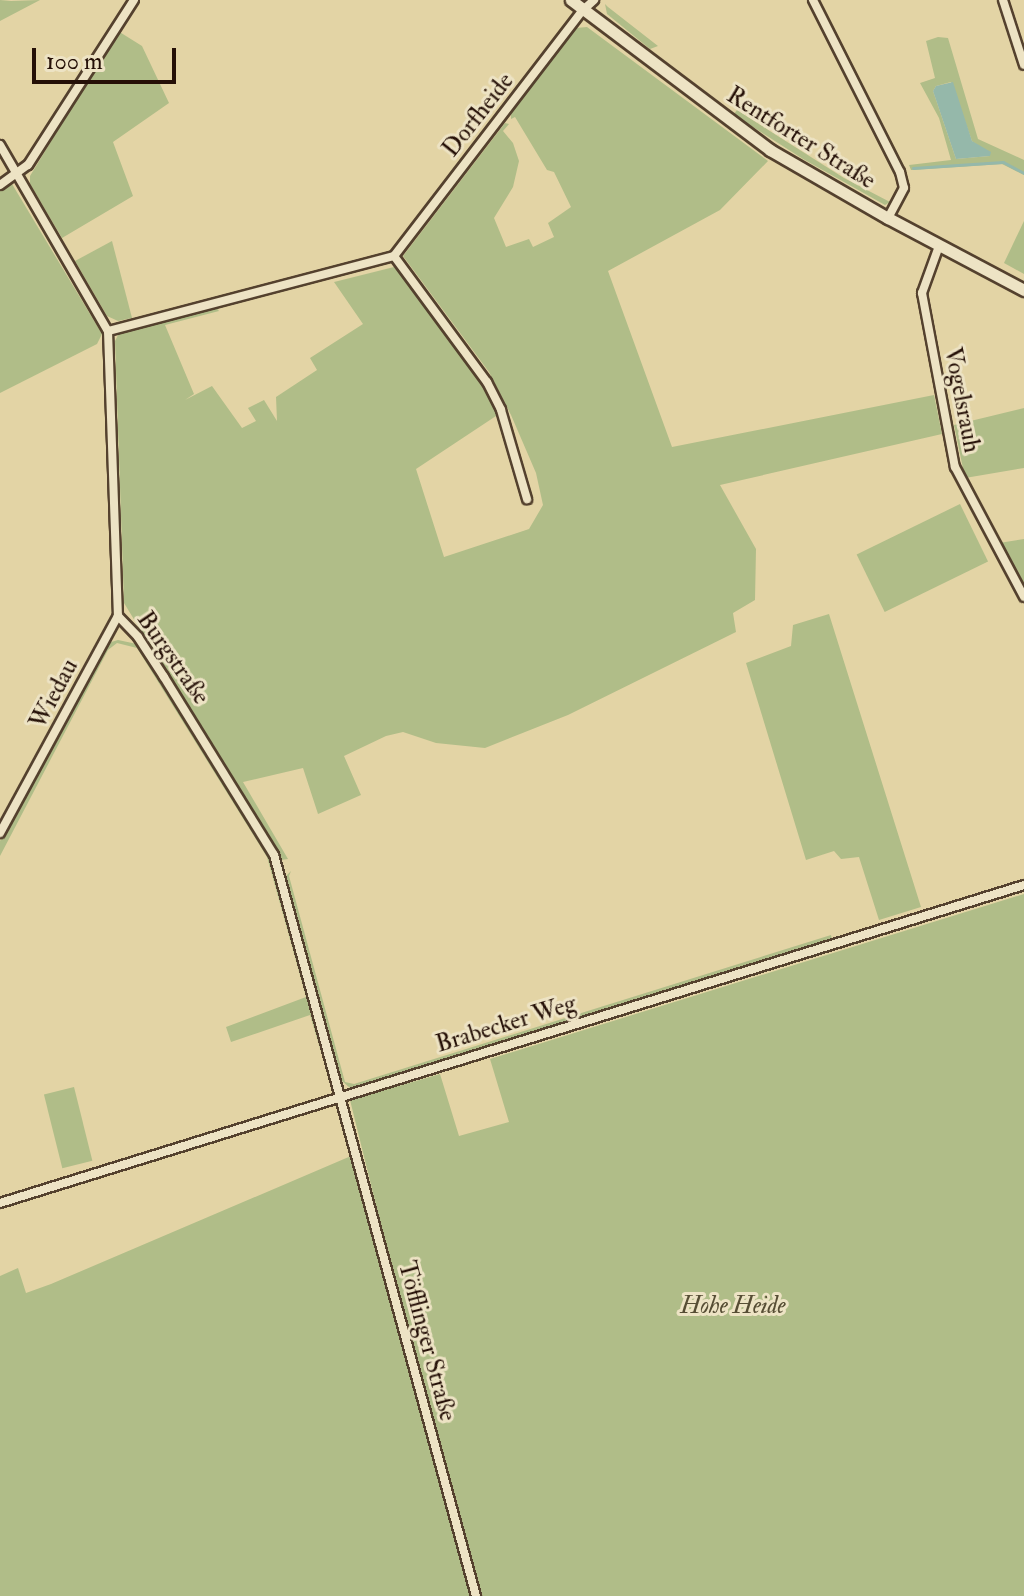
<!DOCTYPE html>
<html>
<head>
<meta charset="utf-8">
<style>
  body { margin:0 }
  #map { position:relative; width:1024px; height:1596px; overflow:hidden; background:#e3d4a5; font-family:"IM FELL Double Pica",serif }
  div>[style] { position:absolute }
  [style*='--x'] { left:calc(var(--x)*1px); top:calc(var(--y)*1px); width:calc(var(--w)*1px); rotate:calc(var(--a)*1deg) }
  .green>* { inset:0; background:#b0bd88; transform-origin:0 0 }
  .water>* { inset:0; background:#95b8aa }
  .stream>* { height:3px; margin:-1.5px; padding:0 1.5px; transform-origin:1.5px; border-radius:1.5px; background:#95b8aa }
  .roads { filter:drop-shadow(2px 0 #54412e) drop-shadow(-2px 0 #54412e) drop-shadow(0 2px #54412e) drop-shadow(0 -2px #54412e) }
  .minor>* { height:8px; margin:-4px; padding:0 4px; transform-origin:4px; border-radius:4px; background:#ede3c4 }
  .secondary>* { height:11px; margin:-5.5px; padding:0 5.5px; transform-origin:5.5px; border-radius:5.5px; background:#ede3c4 }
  span { translate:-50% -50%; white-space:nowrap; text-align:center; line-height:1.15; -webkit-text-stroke:6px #ede3c4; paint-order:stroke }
  .street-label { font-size:24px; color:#251007 }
  .park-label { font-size:24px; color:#564d34; font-style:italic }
  .scale { position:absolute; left:32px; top:48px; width:144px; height:36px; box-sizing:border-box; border:4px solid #251007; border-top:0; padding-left:10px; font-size:24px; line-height:28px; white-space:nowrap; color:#251007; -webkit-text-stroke:6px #ede3c4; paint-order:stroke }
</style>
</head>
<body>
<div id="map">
  <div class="green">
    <div style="clip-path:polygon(0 0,11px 1px,40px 0,0 21px)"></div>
    <div style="clip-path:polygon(605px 4px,608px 7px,658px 46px,650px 49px,607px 14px)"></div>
    <div style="clip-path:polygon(587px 27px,768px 161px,720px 210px,608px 271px,672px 447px,934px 395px,942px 434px,720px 485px,756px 549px,755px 600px,733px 613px,736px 632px,568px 715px,485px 748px,436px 743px,403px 732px,386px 736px,344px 756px,361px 795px,318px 814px,303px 768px,243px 782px,288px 859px,281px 860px,124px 603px,115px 341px,120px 331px,216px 307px,219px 311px,165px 325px,194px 394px,185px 400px,212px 386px,242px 428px,256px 421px,248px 408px,264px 400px,277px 421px,276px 397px,317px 370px,310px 358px,363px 324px,334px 282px,394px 267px,409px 282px,477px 375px,496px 411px,496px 416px,416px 469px,444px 557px,529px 529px,543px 505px,536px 473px,511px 415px,489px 372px,403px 256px,505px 123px,509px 124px,503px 131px,513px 143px,519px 161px,513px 187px,494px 218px,506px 247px,529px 239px,533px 247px,554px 237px,548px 223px,571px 207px,554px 172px,547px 170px,515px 117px,511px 119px,511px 113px,567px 39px,576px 28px)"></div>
    <div style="clip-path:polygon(118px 31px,142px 46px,169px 103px,113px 142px,133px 196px,62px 238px,30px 184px,30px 176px)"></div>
    <div style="clip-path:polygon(evenodd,938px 37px,948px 38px,978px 139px,1024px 160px,1024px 175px,1002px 164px,911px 170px,909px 165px,951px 160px,939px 118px,920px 83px,935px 78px,926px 41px,938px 37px,951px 82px,972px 141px,990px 156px,956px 159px,933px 91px,936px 86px,951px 82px)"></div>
    <div style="clip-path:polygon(737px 110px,844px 178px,890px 202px,885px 205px,803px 159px,739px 118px,734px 114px)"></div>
    <div style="clip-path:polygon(12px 184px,102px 334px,97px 344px,0 393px,0 190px)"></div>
    <div style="clip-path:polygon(1024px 221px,1024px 274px,1004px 263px)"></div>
    <div style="clip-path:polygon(112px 241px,132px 318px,118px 321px,107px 316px,75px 261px)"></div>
    <div style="clip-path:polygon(1024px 408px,1024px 468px,965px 478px,954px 425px)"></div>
    <div style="left:960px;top:504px;width:64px;height:115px;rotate:64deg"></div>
    <div style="clip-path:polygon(1024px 539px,1024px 589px,999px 543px)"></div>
    <div style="clip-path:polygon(829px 614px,921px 907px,879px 920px,859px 857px,841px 859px,834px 851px,806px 860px,746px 663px,791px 646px,793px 625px)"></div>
    <div style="clip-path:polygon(118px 640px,137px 644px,270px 854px,325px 1051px,321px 1052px,310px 1015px,231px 1042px,226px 1027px,306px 997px,267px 857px,137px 648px,117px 643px,108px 650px,0 856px,0 841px,95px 665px,108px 643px)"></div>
    <div style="clip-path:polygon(291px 871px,289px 876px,345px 1082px,354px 1084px,831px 935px,832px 940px,351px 1089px,341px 1080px,286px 876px)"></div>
    <div style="clip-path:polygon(1024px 894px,1024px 1596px,0 1596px,0 1276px,18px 1268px,26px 1293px,51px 1284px,351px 1156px,387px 1289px,396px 1286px,350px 1100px,440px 1074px,459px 1136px,509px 1122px,490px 1059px)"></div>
    <div style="left:74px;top:1087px;width:76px;height:31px;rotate:76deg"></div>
  </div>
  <div class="water">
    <div style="clip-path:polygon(953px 82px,972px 141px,991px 152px,990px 156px,956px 159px,933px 91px,936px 86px)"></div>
  </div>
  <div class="stream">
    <div style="--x:913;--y:168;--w:90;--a:-3.8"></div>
    <div style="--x:1003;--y:162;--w:24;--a:28"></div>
  </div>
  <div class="roads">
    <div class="minor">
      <div style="--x:813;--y:0;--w:193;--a:63.2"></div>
      <div style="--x:900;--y:172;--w:16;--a:76"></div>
      <div style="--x:904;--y:188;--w:34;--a:118"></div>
      <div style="--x:1003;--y:0;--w:68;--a:72.1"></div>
      <div style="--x:0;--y:145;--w:215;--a:59.9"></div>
      <div style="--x:108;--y:331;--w:285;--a:88"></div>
      <div style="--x:118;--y:616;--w:29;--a:46"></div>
      <div style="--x:138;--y:637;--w:48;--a:57"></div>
      <div style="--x:164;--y:677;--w:209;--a:58.3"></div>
      <div style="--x:274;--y:855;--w:768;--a:74.75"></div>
      <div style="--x:0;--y:185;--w:34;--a:-36"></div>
      <div style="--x:28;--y:165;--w:196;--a:-57.3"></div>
      <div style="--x:939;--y:246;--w:50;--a:109.9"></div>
      <div style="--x:922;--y:293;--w:177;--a:79.3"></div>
      <div style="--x:955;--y:467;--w:147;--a:62"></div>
      <div style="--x:394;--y:256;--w:157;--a:53.6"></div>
      <div style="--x:487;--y:382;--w:31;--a:63"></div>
      <div style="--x:501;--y:410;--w:93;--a:73.7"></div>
      <div style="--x:108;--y:331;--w:296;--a:-14.7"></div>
      <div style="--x:394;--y:256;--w:310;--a:-52.5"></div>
      <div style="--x:583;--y:10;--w:15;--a:-42"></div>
      <div style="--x:0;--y:833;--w:247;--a:-61.5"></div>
      <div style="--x:0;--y:1203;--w:1072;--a:-17.25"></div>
    </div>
    <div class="secondary">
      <div style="--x:571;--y:0;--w:249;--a:37"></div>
      <div style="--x:770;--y:150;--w:136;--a:30"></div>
      <div style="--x:888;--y:218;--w:154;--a:27.9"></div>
    </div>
  </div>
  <div class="street-label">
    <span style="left:478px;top:115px;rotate:-52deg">Dorfheide</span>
    <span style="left:801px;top:138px;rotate:32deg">Rentforter Straße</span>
    <span style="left:962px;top:400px;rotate:79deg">Vogelsrauh</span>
    <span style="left:173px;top:658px;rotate:55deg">Burgstraße</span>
    <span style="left:54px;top:694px;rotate:-62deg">Wiedau</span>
    <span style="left:506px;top:1024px;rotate:-17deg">Brabecker Weg</span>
    <span style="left:427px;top:1341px;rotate:75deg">Töfflinger Straße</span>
  </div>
  <div class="park-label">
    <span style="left:733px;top:1306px">Hohe Heide</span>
  </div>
  <div class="scale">100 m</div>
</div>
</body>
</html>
